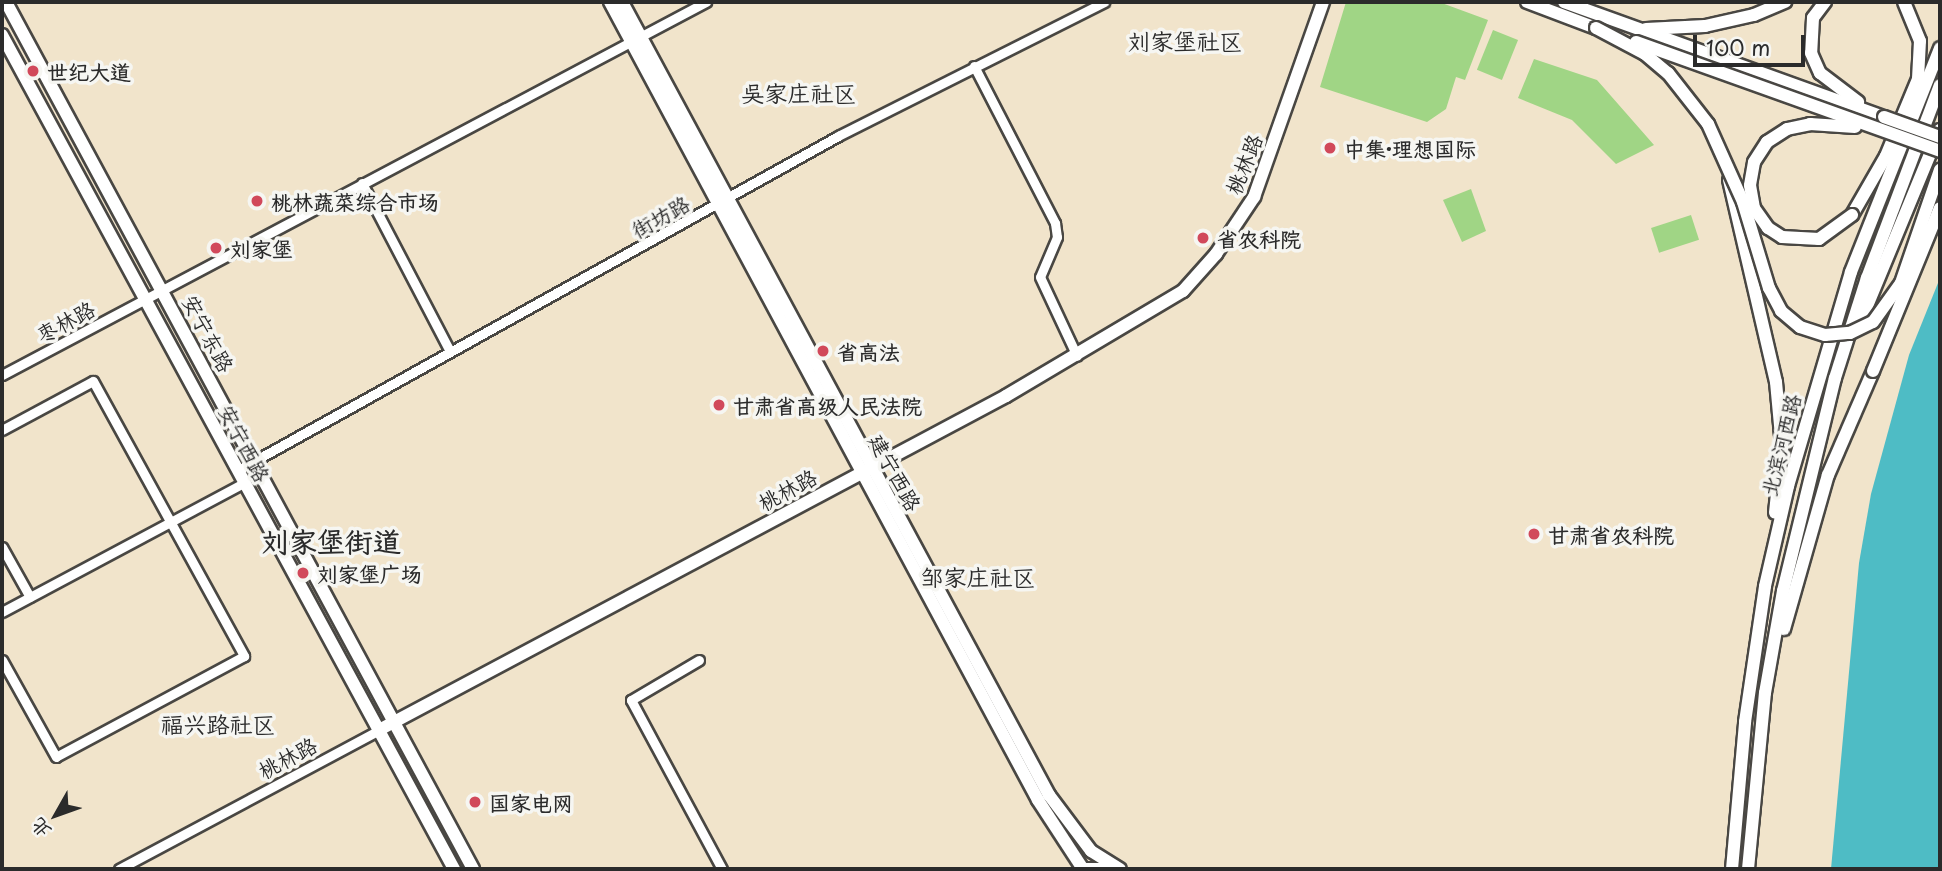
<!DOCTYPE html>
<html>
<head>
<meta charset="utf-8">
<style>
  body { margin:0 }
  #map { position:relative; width:1942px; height:871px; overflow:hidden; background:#f1e4cb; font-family:"Playpen Sans","LXGW WenKai TC",sans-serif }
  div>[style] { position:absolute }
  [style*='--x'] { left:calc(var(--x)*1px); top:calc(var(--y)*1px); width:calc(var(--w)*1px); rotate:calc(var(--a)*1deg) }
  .green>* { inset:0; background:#a0d585; transform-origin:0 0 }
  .water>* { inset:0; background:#4ebcc5 }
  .roads { filter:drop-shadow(2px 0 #494743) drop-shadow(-2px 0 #494743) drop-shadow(0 2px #494743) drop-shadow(0 -2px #494743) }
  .minor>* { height:9px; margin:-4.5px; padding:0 4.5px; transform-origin:4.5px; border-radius:4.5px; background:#fff }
  .major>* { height:12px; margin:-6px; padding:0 6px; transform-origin:6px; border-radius:6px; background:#fff }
  .bridges { filter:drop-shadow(2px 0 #494743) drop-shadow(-2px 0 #494743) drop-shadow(0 2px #494743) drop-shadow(0 -2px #494743) }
  .major-bridge>* { height:12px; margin:-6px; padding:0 6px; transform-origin:6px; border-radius:6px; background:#fff }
  .dots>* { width:19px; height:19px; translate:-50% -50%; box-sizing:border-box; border:4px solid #f6f6f2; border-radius:50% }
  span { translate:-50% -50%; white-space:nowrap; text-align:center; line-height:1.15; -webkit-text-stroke:7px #f6f6f2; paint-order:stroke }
  .poi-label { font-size:21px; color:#2b2b2b; font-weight:700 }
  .left { translate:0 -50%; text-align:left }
  .street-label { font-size:21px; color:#2b2b2b }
  .neighbourhood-label { font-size:23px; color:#2b2b2b }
  .district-label { font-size:28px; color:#2b2b2b; font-weight:700 }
  .frame { position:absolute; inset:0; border:4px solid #2b2b2b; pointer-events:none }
  .north { position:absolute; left:21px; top:780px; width:70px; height:70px; -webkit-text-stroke:5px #f6f6f2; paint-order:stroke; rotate:230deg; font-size:19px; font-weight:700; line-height:28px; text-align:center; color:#2b2b2b }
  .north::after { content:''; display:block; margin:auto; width:24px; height:32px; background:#2b2b2b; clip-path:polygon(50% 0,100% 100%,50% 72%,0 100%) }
  .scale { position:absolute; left:1693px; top:35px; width:112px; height:32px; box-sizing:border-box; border:4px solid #2b2b2b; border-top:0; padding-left:9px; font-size:21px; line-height:24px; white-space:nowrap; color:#2b2b2b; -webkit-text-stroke:5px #f6f6f2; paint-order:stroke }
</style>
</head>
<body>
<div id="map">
  <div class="green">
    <div style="clip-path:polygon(1346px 2px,1439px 2px,1488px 20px,1465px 80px,1456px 77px,1446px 109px,1427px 122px,1320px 87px)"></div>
    <div style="left:1493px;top:30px;width:27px;height:43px;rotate:22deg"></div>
    <div style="clip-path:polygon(1534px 59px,1597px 80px,1654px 145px,1616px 164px,1572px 120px,1518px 98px)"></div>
    <div style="clip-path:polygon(1471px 189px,1486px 231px,1462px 242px,1443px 200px)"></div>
    <div style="left:1691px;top:215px;width:26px;height:42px;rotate:72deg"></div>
  </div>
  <div class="water">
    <div style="clip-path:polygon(1940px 278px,1940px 869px,1831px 869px,1859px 563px,1871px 494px,1909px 355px)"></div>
  </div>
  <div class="roads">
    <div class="minor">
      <div style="--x:974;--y:66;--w:177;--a:62.7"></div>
      <div style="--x:1055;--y:223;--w:14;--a:82"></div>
      <div style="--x:1057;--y:237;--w:43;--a:113"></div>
      <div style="--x:1040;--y:277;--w:87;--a:64.9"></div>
      <div style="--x:362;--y:183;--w:190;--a:62.4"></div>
      <div style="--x:2;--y:375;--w:797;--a:-27.92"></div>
      <div style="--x:2;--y:430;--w:103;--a:-28.3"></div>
      <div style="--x:93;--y:381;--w:314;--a:61.2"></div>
      <div style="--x:244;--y:656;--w:213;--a:151.8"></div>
      <div style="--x:56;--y:757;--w:111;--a:-119.1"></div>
      <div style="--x:238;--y:470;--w:687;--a:-29.1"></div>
      <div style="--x:838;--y:136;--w:298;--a:-26.7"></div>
      <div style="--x:2;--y:547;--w:57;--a:60.8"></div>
      <div style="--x:2;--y:612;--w:276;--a:-28.1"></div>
      <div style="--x:699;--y:660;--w:79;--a:149.5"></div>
      <div style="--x:631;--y:700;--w:192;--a:61.7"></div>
      <div style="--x:119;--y:869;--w:295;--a:-28.1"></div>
    </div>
    <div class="major">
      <div style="--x:6;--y:2;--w:985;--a:61.69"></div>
      <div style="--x:610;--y:2;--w:906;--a:61.79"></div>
      <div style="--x:1038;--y:800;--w:82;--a:56.9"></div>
      <div style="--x:622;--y:2;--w:901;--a:61.7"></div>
      <div style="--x:1049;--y:795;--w:70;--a:53.1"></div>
      <div style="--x:1091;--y:851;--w:34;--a:32"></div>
      <div style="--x:1527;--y:2;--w:74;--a:20.6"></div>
      <div style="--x:1564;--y:2;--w:340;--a:19.8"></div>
      <div style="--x:1825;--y:2;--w:20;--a:127"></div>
      <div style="--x:1813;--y:18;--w:35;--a:93"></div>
      <div style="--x:1811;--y:53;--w:22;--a:66"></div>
      <div style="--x:1820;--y:73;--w:48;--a:37.3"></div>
      <div style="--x:1646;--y:29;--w:59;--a:-2.9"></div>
      <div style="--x:1705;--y:26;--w:50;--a:-12.7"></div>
      <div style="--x:1754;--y:15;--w:34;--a:-23"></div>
      <div style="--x:2;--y:35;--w:949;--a:61.54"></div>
      <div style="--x:1729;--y:180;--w:207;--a:76.9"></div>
      <div style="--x:1776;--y:382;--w:65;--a:84.7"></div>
      <div style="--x:1782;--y:447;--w:66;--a:96.1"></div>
      <div style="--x:1852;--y:215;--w:68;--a:-60"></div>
      <div style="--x:1886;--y:156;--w:83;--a:-67.4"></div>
      <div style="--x:1918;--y:79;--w:38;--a:-87"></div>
      <div style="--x:1920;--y:41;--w:42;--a:-112.3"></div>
      <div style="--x:1860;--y:323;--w:209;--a:-67.5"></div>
      <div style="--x:1784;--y:629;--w:160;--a:-74.1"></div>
      <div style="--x:1828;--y:475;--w:113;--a:-66.6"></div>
      <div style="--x:379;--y:730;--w:710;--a:-28.04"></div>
      <div style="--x:1006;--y:396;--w:206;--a:-30.7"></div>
      <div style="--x:1183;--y:291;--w:50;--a:-48.3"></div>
      <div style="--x:1216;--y:254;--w:69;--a:-56.3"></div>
      <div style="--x:1254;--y:197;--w:207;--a:-70.5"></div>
      <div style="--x:1081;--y:869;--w:30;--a:0"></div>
      <div style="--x:1732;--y:869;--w:148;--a:-84.9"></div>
      <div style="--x:1745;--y:722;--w:137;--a:-81.6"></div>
      <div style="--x:1765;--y:586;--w:103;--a:-77"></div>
      <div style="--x:1788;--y:486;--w:223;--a:-73.6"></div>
      <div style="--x:1851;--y:272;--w:241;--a:-68.3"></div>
      <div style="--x:1748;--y:869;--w:177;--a:-84.5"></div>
      <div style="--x:1765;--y:693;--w:104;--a:-80"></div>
      <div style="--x:1783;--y:591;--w:219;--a:-76.3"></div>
      <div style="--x:1835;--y:378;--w:105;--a:-72.3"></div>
      <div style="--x:1867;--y:278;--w:206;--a:-69.3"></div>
    </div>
  </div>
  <div class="bridges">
    <div class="major-bridge">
      <div style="--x:1596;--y:28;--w:55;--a:28"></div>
      <div style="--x:1645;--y:54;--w:30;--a:40"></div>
      <div style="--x:1668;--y:73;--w:65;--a:51.9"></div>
      <div style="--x:1708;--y:124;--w:85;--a:65.8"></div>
      <div style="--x:1743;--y:202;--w:90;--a:73.2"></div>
      <div style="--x:1769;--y:288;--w:26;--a:62"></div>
      <div style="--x:1781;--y:311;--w:25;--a:40"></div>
      <div style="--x:1800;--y:327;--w:26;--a:18"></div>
      <div style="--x:1825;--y:335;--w:25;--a:-5"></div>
      <div style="--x:1850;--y:333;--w:25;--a:-26"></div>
      <div style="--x:1873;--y:322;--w:48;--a:-54.3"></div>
      <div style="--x:1901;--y:283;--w:120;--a:-71"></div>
      <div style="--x:1636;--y:42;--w:323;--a:19.7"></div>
      <div style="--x:1884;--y:117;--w:59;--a:19.7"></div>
      <div style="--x:1852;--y:215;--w:41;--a:144"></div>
      <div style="--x:1819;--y:239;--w:37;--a:-177"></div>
      <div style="--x:1782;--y:237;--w:17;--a:-147"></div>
      <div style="--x:1768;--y:228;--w:24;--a:-125"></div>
      <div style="--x:1754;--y:208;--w:23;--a:-100"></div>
      <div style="--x:1750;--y:185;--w:23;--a:-80"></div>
      <div style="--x:1754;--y:162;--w:24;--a:-57"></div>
      <div style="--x:1767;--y:142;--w:24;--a:-33"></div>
      <div style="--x:1787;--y:129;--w:24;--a:-12"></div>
      <div style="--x:1810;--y:124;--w:45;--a:3.8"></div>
      <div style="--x:1873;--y:371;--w:176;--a:-67.7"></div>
    </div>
  </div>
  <div class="dots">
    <div style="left:33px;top:71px;background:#d1495b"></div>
    <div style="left:1330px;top:148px;background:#d1495b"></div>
    <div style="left:257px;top:201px;background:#d1495b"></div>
    <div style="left:1203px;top:238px;background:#d1495b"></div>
    <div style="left:216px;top:248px;background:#d1495b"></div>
    <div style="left:823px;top:351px;background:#d1495b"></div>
    <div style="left:719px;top:405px;background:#d1495b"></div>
    <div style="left:1534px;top:534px;background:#d1495b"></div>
    <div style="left:303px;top:573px;background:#d1495b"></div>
    <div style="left:475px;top:802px;background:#d1495b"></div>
  </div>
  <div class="poi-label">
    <span class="left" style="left:47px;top:71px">世纪大道</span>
    <span class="left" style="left:1344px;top:148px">中集·理想国际</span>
    <span class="left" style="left:271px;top:201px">桃林蔬菜综合市场</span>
    <span class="left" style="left:1217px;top:238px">省农科院</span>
    <span class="left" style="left:230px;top:248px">刘家堡</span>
    <span class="left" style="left:837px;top:351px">省高法</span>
    <span class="left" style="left:733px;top:405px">甘肃省高级人民法院</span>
    <span class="left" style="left:1548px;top:534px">甘肃省农科院</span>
    <span class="left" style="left:317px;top:573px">刘家堡广场</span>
    <span class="left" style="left:489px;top:802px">国家电网</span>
  </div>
  <div class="street-label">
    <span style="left:1243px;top:164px;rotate:-68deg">桃林路</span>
    <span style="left:660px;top:216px;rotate:-29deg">街坊路</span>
    <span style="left:65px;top:321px;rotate:-28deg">枣林路</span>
    <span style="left:209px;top:333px;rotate:62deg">安宁东路</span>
    <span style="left:245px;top:443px;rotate:62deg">安宁西路</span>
    <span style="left:1780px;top:445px;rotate:-76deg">北滨河西路</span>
    <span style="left:896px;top:472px;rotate:61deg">建宁西路</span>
    <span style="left:787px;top:489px;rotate:-28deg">桃林路</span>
    <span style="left:287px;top:757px;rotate:-28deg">桃林路</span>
  </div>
  <div class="neighbourhood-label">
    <span style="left:1185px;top:41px">刘家堡社区</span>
    <span style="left:799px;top:93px">吴家庄社区</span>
    <span style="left:978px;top:577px">邹家庄社区</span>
    <span style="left:218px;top:724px">福兴路社区</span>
  </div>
  <div class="district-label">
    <span style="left:331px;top:541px">刘家堡街道</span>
  </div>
  <div class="frame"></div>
  <div class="north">北</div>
  <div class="scale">100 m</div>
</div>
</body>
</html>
